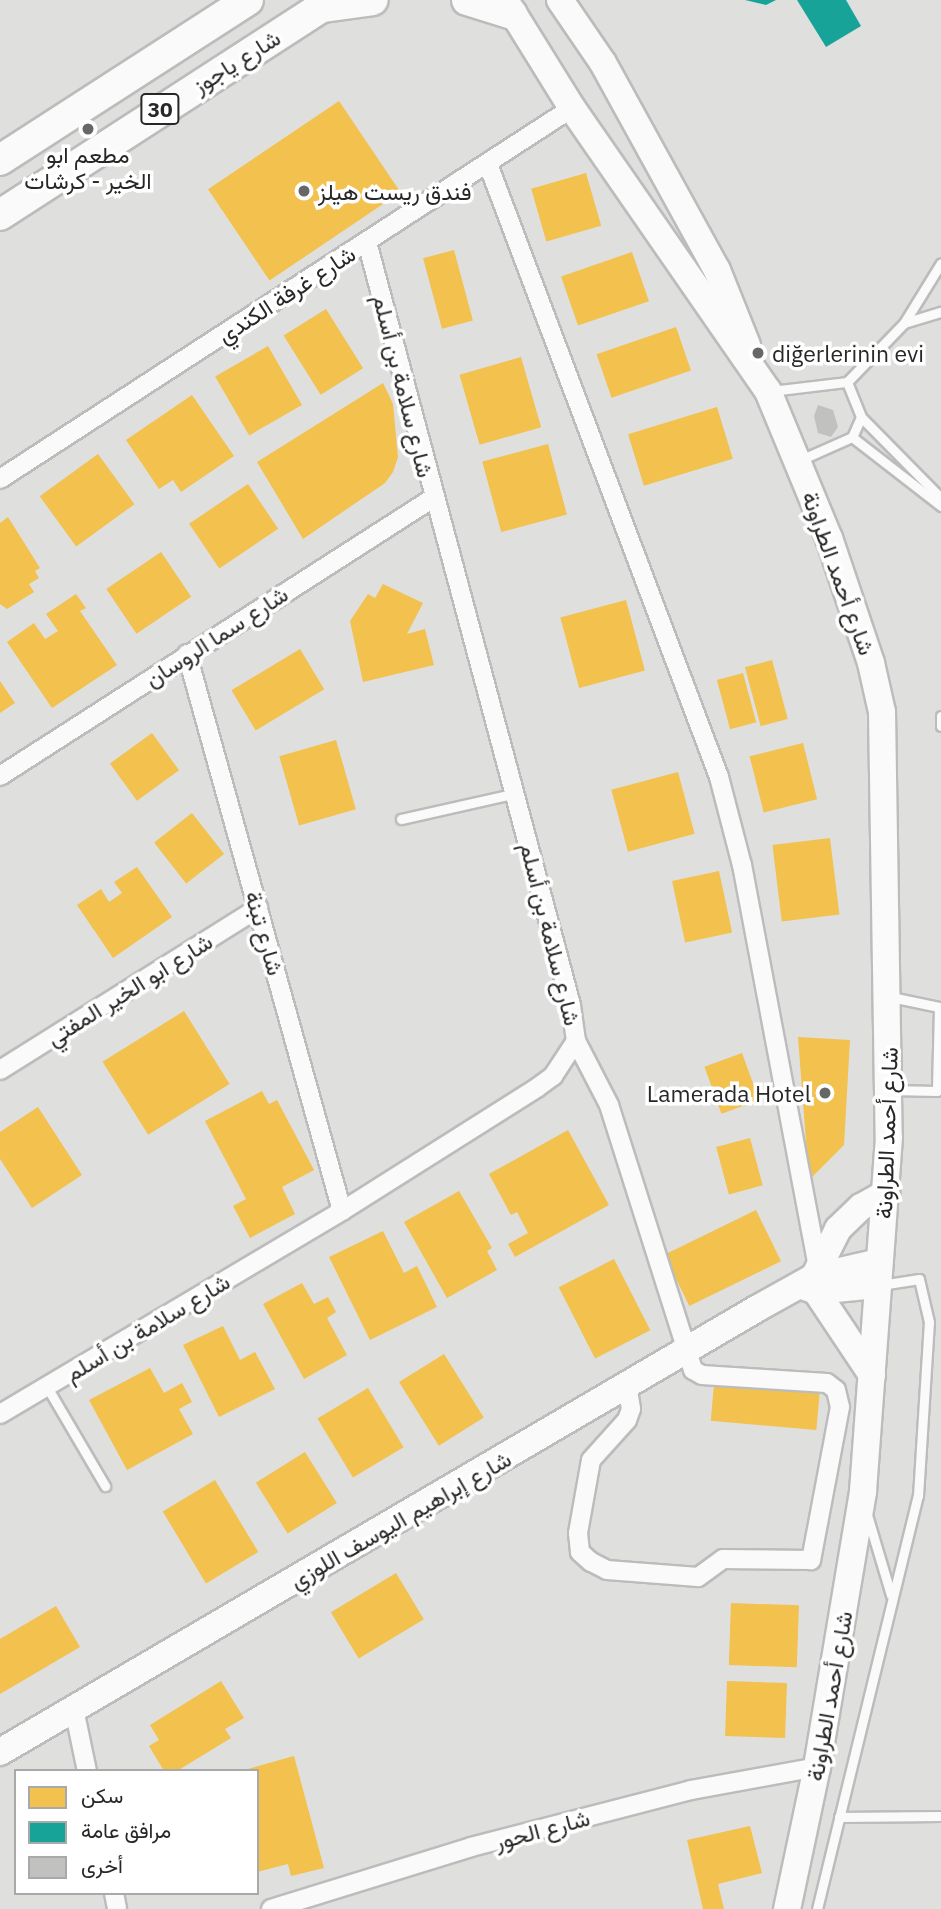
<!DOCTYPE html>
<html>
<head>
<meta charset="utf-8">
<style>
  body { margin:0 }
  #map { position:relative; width:941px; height:1909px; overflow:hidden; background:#dfdfde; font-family:"IBM Plex Sans",Vazirmatn,sans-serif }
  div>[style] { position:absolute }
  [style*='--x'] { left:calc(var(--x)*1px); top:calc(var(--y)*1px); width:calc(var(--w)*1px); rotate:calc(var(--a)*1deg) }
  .homes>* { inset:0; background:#f2c14e; transform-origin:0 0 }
  .public>* { inset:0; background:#17a398 }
  .building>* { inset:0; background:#c1c1c0 }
  .roads { filter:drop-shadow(2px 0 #bbbcbb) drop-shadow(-2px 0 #bbbcbb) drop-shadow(0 2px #bbbcbb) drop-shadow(0 -2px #bbbcbb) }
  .lane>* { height:9px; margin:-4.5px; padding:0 4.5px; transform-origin:4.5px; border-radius:4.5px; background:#fafafa }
  .street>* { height:18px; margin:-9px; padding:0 9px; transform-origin:9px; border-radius:9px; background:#fafafa }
  .secondary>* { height:26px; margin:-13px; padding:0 13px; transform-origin:13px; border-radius:13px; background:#fafafa }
  .primary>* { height:30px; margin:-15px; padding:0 15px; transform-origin:15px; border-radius:15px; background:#fafafa }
  .dots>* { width:19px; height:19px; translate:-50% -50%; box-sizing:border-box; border:4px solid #fff; border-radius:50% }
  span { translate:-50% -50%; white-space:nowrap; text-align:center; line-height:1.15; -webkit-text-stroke:7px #fff; paint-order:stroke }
  .shield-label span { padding:2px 5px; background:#fff; border:2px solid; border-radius:5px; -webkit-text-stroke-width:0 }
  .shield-label { font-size:21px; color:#262726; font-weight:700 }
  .street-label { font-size:23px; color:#262726 }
  .poi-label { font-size:23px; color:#262726 }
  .left { translate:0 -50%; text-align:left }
  .right { translate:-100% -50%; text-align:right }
  .legend { position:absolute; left:14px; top:1769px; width:245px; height:126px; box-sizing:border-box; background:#fff; border:2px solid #a8a9a8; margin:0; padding:9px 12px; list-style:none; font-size:21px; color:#262726 }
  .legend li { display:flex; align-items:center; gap:14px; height:35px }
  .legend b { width:35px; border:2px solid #a8a9a8 }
</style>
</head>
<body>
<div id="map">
  <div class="homes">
    <div style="left:339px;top:101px;width:110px;height:158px;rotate:56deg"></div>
    <div style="left:586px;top:173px;width:55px;height:57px;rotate:74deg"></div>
    <div style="left:454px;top:250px;width:73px;height:32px;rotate:75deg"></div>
    <div style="left:632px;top:252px;width:52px;height:75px;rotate:71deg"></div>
    <div style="left:326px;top:309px;width:70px;height:50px;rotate:58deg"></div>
    <div style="left:676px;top:327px;width:46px;height:84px;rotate:71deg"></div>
    <div style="left:268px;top:346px;width:68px;height:61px;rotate:60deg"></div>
    <div style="left:521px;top:357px;width:73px;height:64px;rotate:74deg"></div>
    <div style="clip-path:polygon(383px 383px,393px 404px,398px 457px,393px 472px,385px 483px,303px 539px,257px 462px)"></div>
    <div style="clip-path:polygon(192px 395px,234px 456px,181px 492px,173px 480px,159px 489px,126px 440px)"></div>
    <div style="left:717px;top:407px;width:54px;height:93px;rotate:73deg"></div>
    <div style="left:548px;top:444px;width:73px;height:68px;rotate:75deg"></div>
    <div style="left:98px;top:454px;width:62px;height:72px;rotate:54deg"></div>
    <div style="left:248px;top:484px;width:54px;height:71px;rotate:56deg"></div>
    <div style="clip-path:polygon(8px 517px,40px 568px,35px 571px,39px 578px,29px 584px,34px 592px,7px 609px,0 604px,0 523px)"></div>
    <div style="left:161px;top:552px;width:54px;height:66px;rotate:56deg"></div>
    <div style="clip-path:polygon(383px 584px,423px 603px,407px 634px,425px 629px,434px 665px,363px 682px,350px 621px,368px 594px,375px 598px)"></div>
    <div style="clip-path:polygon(76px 594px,86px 608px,80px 611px,117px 665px,52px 708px,7px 642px,34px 623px,45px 639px,58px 631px,46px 614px)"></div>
    <div style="left:626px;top:600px;width:73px;height:68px;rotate:75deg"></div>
    <div style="left:300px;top:649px;width:47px;height:80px;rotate:59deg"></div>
    <div style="left:772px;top:660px;width:61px;height:28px;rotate:75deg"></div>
    <div style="left:743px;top:673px;width:51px;height:27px;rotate:75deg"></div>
    <div style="clip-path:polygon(0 681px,15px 703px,0 713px)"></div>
    <div style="left:152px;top:733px;width:46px;height:52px;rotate:54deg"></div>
    <div style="left:336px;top:740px;width:72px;height:59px;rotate:74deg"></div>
    <div style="left:803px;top:743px;width:58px;height:55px;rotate:76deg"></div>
    <div style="left:678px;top:772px;width:64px;height:69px;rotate:75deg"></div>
    <div style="left:192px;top:813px;width:52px;height:48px;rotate:52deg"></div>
    <div style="left:830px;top:838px;width:77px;height:58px;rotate:83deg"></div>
    <div style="clip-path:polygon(137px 867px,172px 917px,113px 958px,77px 905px,101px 889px,109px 902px,122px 893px,114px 882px)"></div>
    <div style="left:719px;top:871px;width:63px;height:48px;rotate:78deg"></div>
    <div style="left:184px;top:1011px;width:86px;height:96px;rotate:58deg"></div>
    <div style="clip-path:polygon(798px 1037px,850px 1040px,844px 1145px,809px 1180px)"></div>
    <div style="left:742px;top:1053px;width:50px;height:40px;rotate:70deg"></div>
    <div style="clip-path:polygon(262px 1091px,269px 1104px,277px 1100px,314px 1170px,282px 1187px,295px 1214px,250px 1238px,233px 1206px,246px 1199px,205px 1121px)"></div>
    <div style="clip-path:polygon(38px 1107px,82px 1175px,32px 1208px,0 1159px,0 1132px)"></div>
    <div style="clip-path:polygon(568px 1130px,609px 1205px,515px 1257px,508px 1244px,528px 1233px,517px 1212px,511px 1215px,489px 1174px)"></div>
    <div style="left:750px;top:1138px;width:49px;height:35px;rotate:75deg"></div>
    <div style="clip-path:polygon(459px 1191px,492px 1248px,487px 1251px,497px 1270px,447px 1298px,404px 1222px)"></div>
    <div style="left:756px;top:1210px;width:57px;height:102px;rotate:64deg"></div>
    <div style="clip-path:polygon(383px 1231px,404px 1273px,417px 1266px,437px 1307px,370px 1340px,329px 1257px)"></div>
    <div style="left:614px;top:1259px;width:80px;height:62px;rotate:63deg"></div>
    <div style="clip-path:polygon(302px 1283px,314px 1304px,328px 1297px,336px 1312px,327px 1318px,347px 1355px,304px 1379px,263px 1304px)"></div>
    <div style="clip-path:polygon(223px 1326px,240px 1360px,255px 1352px,275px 1389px,219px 1417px,183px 1345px)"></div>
    <div style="left:444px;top:1354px;width:75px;height:53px;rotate:58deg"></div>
    <div style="clip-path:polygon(150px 1368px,164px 1393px,182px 1383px,192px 1402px,179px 1409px,193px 1434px,127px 1470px,89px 1400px)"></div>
    <div style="left:714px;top:1384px;width:106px;height:37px;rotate:5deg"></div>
    <div style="left:368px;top:1388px;width:69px;height:59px;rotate:59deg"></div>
    <div style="left:305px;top:1452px;width:60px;height:58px;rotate:58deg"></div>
    <div style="left:215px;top:1480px;width:84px;height:61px;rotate:59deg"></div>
    <div style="left:396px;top:1573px;width:54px;height:76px;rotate:59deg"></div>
    <div style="left:731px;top:1603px;width:68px;height:62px;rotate:2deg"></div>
    <div style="clip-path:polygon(56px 1606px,80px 1647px,0 1694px,0 1639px)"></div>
    <div style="clip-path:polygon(221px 1681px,244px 1718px,225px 1729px,231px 1738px,177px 1771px,164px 1771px,149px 1746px,159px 1740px,150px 1725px)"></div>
    <div style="left:727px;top:1681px;width:60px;height:55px;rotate:2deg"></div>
    <div style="clip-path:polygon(294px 1756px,324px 1868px,291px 1876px,288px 1864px,257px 1872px,257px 1771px,244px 1770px)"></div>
    <div style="clip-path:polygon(750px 1826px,762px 1873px,718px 1884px,724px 1909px,703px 1909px,687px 1840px)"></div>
  </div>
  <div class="public">
    <div style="clip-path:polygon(745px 0,776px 0,766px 5px)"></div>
    <div style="clip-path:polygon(797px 0,846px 0,861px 26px,826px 47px)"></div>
  </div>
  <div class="building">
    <div style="clip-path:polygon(818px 405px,833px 410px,838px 427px,831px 437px,818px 433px,814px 416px)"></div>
  </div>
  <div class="roads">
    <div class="lane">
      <div style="--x:904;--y:323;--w:39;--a:-17"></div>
      <div style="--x:847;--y:382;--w:82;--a:-46"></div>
      <div style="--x:904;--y:323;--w:70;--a:-58.3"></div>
      <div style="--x:771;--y:391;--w:77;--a:-6.8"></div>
      <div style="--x:847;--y:382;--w:38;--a:68"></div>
      <div style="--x:861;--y:417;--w:22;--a:114"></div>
      <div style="--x:852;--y:437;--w:57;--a:156.1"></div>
      <div style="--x:861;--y:417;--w:114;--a:45.4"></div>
      <div style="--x:852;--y:437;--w:113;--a:37.8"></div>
      <div style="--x:941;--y:716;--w:10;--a:90"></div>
      <div style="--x:401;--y:819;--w:118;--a:-12.7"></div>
      <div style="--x:891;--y:997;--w:49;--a:11.8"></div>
      <div style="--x:939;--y:1007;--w:84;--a:91.4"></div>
      <div style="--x:937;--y:1091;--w:46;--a:-178.8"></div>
      <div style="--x:47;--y:1387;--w:115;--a:59.6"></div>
      <div style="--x:868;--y:1518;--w:80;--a:73.4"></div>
      <div style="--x:839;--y:1817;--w:102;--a:-0.6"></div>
      <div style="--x:817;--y:1909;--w:425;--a:-76.3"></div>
      <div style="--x:918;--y:1496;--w:174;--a:-86.4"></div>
      <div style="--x:929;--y:1322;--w:44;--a:-103.1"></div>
      <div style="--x:919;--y:1279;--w:37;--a:171"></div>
    </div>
    <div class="street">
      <div style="--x:488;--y:164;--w:655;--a:69.35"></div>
      <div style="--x:719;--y:777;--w:91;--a:75.4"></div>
      <div style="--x:742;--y:865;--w:409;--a:79.3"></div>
      <div style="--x:0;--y:479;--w:682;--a:-32.97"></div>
      <div style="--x:187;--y:654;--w:578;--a:74.45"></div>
      <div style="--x:0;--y:776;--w:515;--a:-32.7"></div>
      <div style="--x:576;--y:1041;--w:72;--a:62.7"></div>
      <div style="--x:609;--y:1105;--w:278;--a:72.4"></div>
      <div style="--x:693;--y:1370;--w:10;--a:29"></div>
      <div style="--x:702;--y:1375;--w:125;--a:3.7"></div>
      <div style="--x:827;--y:1383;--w:11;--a:38"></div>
      <div style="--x:836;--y:1390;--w:17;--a:77"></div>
      <div style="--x:840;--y:1407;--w:156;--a:100.7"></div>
      <div style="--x:811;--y:1560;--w:88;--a:-179.3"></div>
      <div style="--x:723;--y:1559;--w:31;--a:144"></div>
      <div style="--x:698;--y:1577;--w:91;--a:-175.6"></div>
      <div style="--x:607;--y:1570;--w:18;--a:-153"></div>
      <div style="--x:591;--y:1562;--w:15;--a:-138"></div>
      <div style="--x:580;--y:1552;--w:19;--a:-96"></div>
      <div style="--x:578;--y:1533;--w:74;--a:-79.9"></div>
      <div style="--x:591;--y:1460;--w:54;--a:-48"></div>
      <div style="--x:627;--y:1420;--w:12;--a:-70"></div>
      <div style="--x:631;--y:1409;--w:24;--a:-99"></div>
      <div style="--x:0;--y:1070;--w:305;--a:-32.1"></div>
      <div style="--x:0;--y:1414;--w:398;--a:-30.7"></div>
      <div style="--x:342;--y:1211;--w:232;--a:-32.3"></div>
      <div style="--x:538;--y:1087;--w:19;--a:-36"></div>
      <div style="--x:553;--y:1076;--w:42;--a:-56.7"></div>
      <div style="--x:576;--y:1041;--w:36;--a:-98"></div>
      <div style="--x:571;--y:1005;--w:790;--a:-104.97"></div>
      <div style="--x:74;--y:1709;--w:63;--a:78.2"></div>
      <div style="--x:114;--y:1893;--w:16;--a:79"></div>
      <div style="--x:271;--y:1909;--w:209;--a:-17.2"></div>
      <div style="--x:471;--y:1847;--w:227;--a:-14.5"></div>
      <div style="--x:691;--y:1790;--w:128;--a:-10.3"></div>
    </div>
    <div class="secondary">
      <div style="--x:505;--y:0;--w:127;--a:58.2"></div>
      <div style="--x:572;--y:108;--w:344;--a:55.3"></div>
      <div style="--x:768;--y:391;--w:159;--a:67.5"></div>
      <div style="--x:829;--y:538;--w:132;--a:71.4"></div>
      <div style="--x:871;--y:663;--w:50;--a:77.3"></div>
      <div style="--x:882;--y:712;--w:425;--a:89.1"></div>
      <div style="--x:889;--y:1137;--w:356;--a:94.2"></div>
      <div style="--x:863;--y:1492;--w:279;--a:99.5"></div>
      <div style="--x:817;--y:1767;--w:145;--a:101.9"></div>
      <div style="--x:560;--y:0;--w:76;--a:55.7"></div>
      <div style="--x:603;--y:63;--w:236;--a:61.2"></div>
      <div style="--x:717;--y:270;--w:81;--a:68.2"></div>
      <div style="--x:814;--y:1277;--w:54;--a:-63.4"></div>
      <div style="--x:838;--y:1229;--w:32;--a:-44"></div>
      <div style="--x:861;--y:1207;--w:29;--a:-29"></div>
      <div style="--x:805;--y:1287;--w:12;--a:20"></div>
      <div style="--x:816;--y:1291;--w:60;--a:-5.7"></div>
      <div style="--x:816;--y:1291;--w:101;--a:56.3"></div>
      <div style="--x:0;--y:1752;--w:878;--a:-30.36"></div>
      <div style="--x:758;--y:1308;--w:64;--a:-29"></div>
      <div style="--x:814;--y:1277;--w:67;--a:-13"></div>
    </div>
    <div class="primary">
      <div style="--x:467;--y:0;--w:47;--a:17.3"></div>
      <div style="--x:322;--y:7;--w:51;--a:-7.8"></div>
      <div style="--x:0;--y:160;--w:295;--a:-32.8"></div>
      <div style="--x:0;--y:215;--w:396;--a:-32.9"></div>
    </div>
  </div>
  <div class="dots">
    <div style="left:88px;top:129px;background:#676766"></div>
    <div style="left:304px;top:191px;background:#676766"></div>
    <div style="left:758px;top:353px;background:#676766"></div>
    <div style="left:825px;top:1093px;background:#676766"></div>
  </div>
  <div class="shield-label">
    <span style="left:160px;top:109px">30</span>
  </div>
  <div class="street-label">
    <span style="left:236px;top:61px;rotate:-32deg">شارع ياجوز</span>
    <span style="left:286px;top:294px;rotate:-33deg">شارع غرفة الكندي</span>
    <span style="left:404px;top:386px;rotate:76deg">شارع سلامة بن أسلم</span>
    <span style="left:839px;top:573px;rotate:70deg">شارع أحمد الطراونة</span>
    <span style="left:216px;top:636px;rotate:-33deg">شارع سما الروسان</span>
    <span style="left:265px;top:933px;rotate:74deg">شارع تبنة</span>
    <span style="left:551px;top:934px;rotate:76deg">شارع سلامة بن أسلم</span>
    <span style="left:129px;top:989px;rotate:-32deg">شارع ابو الخير المفتي</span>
    <span style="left:886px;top:1133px;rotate:-88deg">شارع أحمد الطراونة</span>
    <span style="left:147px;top:1327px;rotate:-31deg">شارع سلامة بن أسلم</span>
    <span style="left:400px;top:1519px;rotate:-30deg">شارع إبراهيم اليوسف اللوزي</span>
    <span style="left:829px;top:1696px;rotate:-80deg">شارع أحمد الطراونة</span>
    <span style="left:542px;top:1829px;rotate:-15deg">شارع الحور</span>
  </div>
  <div class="poi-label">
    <span style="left:88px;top:167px">مطعم ابو<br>الخير - كرشات</span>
    <span class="left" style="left:318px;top:191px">فندق ريست هيلز</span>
    <span class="left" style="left:772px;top:353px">diğerlerinin evi</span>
    <span class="right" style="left:811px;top:1093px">Lamerada Hotel</span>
  </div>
  <ul class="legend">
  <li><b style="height:19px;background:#f2c14e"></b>سكن</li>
  <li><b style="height:19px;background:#17a398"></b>مرافق عامة</li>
  <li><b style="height:19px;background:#c1c1c0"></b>أخرى</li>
  </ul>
</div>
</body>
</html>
